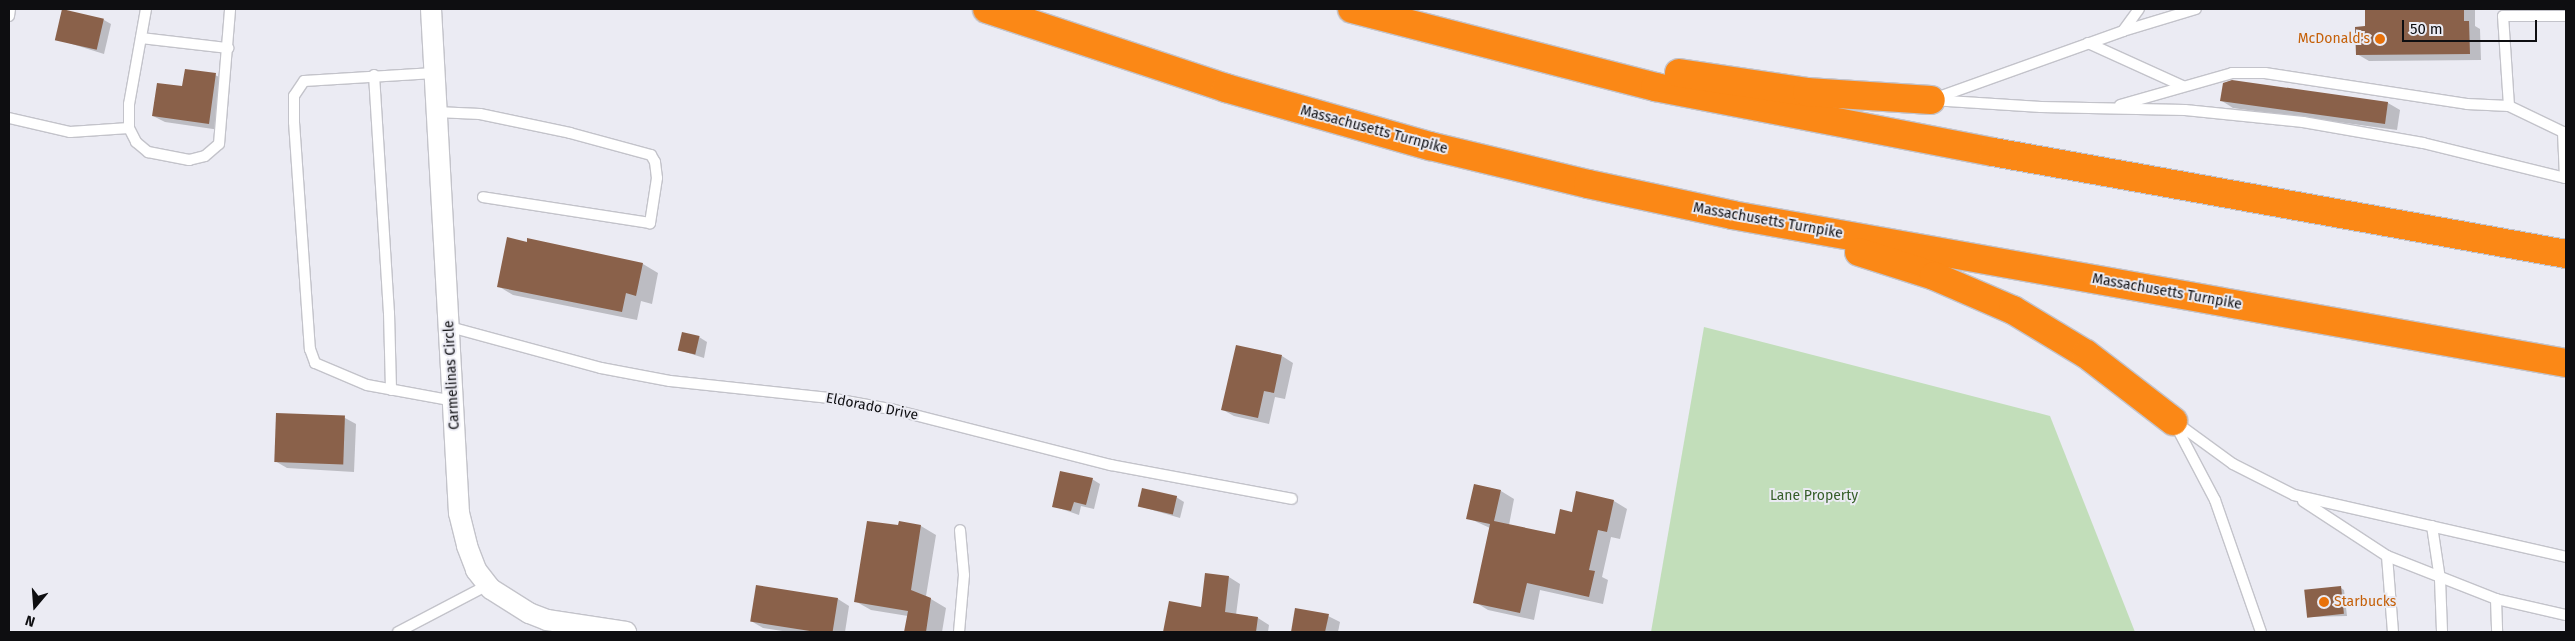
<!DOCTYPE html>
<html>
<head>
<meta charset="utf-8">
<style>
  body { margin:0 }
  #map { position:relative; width:2575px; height:641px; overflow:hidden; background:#ebebf3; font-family:"Fira Sans",sans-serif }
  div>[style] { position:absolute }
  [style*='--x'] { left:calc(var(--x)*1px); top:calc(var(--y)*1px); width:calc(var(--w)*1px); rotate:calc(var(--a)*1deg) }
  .green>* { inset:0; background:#c2deba }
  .shadow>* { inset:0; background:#0003 }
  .building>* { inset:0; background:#8a614a; transform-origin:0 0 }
  .roads { filter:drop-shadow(1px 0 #c3c3ca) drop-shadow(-1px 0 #c3c3ca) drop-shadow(0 1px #c3c3ca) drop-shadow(0 -1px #c3c3ca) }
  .lane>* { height:10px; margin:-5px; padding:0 5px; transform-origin:5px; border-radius:5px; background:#fff }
  .street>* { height:20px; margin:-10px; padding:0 10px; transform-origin:10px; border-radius:10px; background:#fff }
  .highway>* { height:28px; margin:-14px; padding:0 14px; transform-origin:14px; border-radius:14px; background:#fb8816 }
  .dots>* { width:14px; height:14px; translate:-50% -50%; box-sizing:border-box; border:2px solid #ebebf3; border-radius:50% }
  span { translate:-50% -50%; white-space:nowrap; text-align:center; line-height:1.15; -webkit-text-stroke:4px #ebebf3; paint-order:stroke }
  .food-label { font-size:14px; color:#c56008 }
  .right { translate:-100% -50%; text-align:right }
  .left { translate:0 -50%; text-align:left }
  .street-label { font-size:14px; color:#0e0e11 }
  .park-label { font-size:14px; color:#355e29 }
  .frame { position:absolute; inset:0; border:10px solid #0e0e11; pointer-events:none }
  .north { position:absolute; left:10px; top:581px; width:50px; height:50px; -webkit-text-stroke:4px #ebebf3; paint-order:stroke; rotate:198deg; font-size:14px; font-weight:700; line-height:20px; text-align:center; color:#0e0e11 }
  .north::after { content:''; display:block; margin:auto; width:18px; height:22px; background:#0e0e11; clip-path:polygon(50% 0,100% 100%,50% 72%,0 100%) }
  .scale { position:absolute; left:2402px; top:20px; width:135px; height:22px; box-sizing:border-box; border:2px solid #0e0e11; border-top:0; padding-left:6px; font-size:15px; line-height:18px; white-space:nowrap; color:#0e0e11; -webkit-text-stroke:4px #ebebf3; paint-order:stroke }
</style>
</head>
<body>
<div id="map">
  <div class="green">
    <div style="clip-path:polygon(1704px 327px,2050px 416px,2135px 632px,1651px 632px)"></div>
  </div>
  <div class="shadow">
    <div style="clip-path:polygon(2366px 9px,2475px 9px,2475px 26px,2480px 29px,2481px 60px,2369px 61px,2357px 54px,2367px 28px)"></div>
    <div style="clip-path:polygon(104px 20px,111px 24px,104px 54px,56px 39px)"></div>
    <div style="clip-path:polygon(215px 75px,227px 81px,220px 130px,165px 122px,153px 116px,183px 88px)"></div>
    <div style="clip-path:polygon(2232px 81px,2388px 103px,2400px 110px,2397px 130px,2233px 108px,2222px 101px)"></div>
    <div style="clip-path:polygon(528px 240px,643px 264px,658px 273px,652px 304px,641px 301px,637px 320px,513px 295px,498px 286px)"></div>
    <div style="clip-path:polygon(699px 337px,707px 342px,704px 358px,679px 350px)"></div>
    <div style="clip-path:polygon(1282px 356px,1293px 363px,1285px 399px,1275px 397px,1269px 424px,1234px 416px,1223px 410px)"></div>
    <div style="clip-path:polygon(345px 418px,356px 424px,354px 472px,287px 468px,275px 461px)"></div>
    <div style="clip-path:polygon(1092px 479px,1100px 484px,1094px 509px,1081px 506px,1079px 515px,1053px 506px)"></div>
    <div style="clip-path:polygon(1501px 491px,1514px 499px,1509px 525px,1556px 536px,1573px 513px,1614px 501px,1627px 509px,1620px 539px,1611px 537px,1602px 577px,1608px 580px,1603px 604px,1540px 590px,1534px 620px,1488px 610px,1475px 602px,1490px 528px,1468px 518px)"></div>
    <div style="clip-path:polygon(1176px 497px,1184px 502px,1180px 518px,1139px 506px)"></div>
    <div style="clip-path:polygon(921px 526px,936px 535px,926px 596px,946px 608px,942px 632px,906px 632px,908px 616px,871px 610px,855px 601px,899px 527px)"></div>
    <div style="clip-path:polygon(1207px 574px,1229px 577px,1240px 584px,1236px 615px,1258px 618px,1269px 625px,1268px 632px,1164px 632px,1170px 602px,1202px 608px)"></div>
    <div style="clip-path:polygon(2341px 588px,2344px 590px,2347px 616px,2308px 617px)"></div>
    <div style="clip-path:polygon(838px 599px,849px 606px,845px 632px,789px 632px,763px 628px,751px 621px)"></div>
    <div style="clip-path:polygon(1296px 610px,1328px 616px,1340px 622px,1338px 632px,1292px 632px)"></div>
  </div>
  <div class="building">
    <div style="left:62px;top:9px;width:43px;height:32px;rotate:13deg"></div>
    <div style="clip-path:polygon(2365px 9px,2464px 9px,2464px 21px,2469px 21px,2470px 54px,2356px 55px,2355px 27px,2365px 26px)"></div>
    <div style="clip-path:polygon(185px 69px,216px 73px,209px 124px,152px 116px,157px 83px,182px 86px)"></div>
    <div style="clip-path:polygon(2232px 80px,2388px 102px,2385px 124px,2220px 101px,2223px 83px)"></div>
    <div style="clip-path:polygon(507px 237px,527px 242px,527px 238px,643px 263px,636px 296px,626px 293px,622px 312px,497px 287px)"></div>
    <div style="left:682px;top:332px;width:18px;height:19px;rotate:13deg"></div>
    <div style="clip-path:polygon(1236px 345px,1282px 355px,1274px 393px,1264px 391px,1258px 418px,1221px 410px)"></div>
    <div style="left:276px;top:413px;width:69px;height:49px;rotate:2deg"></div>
    <div style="clip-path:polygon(1060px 471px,1093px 478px,1086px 505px,1074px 502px,1071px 511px,1052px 507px)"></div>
    <div style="clip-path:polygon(1474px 484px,1501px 490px,1494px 521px,1555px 534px,1560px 509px,1572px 512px,1576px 491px,1614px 500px,1607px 532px,1598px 530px,1589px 570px,1595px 571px,1589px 597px,1527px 583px,1520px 613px,1473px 603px,1490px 524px,1466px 519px)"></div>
    <div style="left:1142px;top:488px;width:36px;height:19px;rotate:13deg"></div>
    <div style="clip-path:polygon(867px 521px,898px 525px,899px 521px,921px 525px,911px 590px,931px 598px,926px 632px,904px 632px,908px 611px,854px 602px)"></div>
    <div style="clip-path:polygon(1205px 573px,1229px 576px,1225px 612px,1258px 617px,1256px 632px,1163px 632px,1169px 601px,1201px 607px)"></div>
    <div style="left:756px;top:585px;width:83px;height:37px;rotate:9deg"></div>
    <div style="left:2341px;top:586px;width:28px;height:37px;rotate:84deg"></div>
    <div style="clip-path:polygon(1295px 608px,1329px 614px,1325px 632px,1291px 632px)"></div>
  </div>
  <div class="roads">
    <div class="lane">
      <div style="--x:146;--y:9;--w:97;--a:100.1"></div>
      <div style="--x:129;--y:104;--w:24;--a:90"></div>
      <div style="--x:129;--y:128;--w:16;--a:63"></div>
      <div style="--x:136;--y:142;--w:16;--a:40"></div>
      <div style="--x:148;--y:152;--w:42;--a:11"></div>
      <div style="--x:189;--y:160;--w:16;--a:-14"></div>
      <div style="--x:205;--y:156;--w:18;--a:-41"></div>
      <div style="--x:219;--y:144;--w:135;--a:-85.3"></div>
      <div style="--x:9;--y:16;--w:7;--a:-82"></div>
      <div style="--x:2123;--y:31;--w:27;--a:-54"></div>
      <div style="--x:141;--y:38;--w:88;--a:6.6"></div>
      <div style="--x:2088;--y:43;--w:104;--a:24.4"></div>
      <div style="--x:434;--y:73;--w:130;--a:176.5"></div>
      <div style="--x:304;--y:81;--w:18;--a:124"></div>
      <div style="--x:294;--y:96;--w:26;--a:90"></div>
      <div style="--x:294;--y:122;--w:228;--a:86"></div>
      <div style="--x:310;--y:349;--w:15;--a:70"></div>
      <div style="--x:315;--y:363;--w:56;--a:22.9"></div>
      <div style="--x:367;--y:385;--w:88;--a:10.4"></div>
      <div style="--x:374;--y:75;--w:238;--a:86.4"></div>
      <div style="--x:389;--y:313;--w:77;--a:88.5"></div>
      <div style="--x:1936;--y:98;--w:199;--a:-19.7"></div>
      <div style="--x:2123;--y:31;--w:76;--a:-16.8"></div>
      <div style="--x:1932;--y:100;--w:109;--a:3.7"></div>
      <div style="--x:2041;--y:107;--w:144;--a:1.2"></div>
      <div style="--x:2185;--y:110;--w:119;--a:5.8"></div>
      <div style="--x:2303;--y:122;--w:122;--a:9.9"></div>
      <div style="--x:2423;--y:143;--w:147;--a:13.8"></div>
      <div style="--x:2120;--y:105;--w:116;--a:-15.9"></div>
      <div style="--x:2232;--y:73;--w:33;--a:0"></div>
      <div style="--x:2265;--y:73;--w:204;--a:8.7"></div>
      <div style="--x:2467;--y:104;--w:42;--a:2.7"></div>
      <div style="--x:436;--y:112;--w:44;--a:2.6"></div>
      <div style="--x:480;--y:114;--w:92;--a:11.9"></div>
      <div style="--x:570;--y:133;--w:84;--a:15.2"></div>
      <div style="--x:651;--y:155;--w:8;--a:60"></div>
      <div style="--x:655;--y:162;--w:16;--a:83"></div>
      <div style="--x:657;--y:178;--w:46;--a:98.8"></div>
      <div style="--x:650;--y:223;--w:169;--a:-171.2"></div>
      <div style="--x:9;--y:118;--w:63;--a:12.9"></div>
      <div style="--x:70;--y:132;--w:59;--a:-3.9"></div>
      <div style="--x:2565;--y:178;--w:46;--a:-92.5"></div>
      <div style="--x:2563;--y:132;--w:60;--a:-154.3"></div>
      <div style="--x:2509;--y:106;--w:90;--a:-93.8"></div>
      <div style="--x:2503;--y:16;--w:63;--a:0"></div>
      <div style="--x:450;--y:327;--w:156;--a:15.2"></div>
      <div style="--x:601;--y:368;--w:70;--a:10.7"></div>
      <div style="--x:670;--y:381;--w:160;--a:6.1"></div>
      <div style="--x:829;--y:398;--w:63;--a:10.1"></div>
      <div style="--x:891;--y:409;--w:227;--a:14.3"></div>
      <div style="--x:1111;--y:465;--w:184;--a:10.6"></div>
      <div style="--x:2174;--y:421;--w:73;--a:36.1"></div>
      <div style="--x:2233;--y:464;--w:68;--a:26.9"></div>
      <div style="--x:2294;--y:495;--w:279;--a:12.8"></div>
      <div style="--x:2176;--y:426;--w:84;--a:62.2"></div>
      <div style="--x:2215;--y:500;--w:140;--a:70.8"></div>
      <div style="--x:2303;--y:501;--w:100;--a:33.2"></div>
      <div style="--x:2387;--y:556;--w:76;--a:85.5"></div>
      <div style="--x:2432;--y:526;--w:54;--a:81.4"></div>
      <div style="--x:2440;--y:579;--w:53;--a:87.8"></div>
      <div style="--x:2387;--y:556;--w:117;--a:21.5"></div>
      <div style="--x:2496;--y:599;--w:33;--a:88"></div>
      <div style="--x:2496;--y:599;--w:72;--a:12.9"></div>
      <div style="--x:398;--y:632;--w:102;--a:-27.6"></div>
      <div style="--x:959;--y:632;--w:57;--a:-85"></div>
      <div style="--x:964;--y:575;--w:45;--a:-95.1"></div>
    </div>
    <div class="street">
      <div style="--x:431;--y:9;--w:505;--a:86.82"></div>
      <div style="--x:459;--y:513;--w:34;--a:76"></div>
      <div style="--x:467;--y:546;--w:26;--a:69"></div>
      <div style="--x:476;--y:570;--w:24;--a:52"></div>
      <div style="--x:491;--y:589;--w:45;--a:32.3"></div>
      <div style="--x:529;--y:613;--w:19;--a:21"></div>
      <div style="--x:547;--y:620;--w:80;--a:8.6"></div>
    </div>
    <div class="highway">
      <div style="--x:987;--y:9;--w:252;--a:18.3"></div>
      <div style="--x:1226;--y:88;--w:212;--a:15.9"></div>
      <div style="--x:1430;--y:146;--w:163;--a:13.5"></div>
      <div style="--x:1588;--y:184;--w:147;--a:12.1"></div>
      <div style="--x:1732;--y:215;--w:847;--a:10.06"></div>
      <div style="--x:1352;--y:9;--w:313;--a:14.4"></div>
      <div style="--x:1655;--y:87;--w:344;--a:10.9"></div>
      <div style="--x:1993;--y:152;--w:582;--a:10.09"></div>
      <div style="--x:1679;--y:73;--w:129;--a:8.4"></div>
      <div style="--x:1807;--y:92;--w:124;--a:3.7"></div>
      <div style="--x:1859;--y:252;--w:79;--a:17.7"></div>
      <div style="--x:1934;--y:276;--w:86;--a:23.3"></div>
      <div style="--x:2013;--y:310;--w:85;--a:31.1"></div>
      <div style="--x:2086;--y:354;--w:110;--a:37.6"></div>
    </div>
  </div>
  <div class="dots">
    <div style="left:2380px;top:39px;background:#e8710a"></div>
    <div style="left:2324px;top:602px;background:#e8710a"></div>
  </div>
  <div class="food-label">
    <span class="right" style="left:2370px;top:39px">McDonald's</span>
    <span class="left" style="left:2334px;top:602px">Starbucks</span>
  </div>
  <div class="street-label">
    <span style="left:1374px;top:130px;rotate:15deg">Massachusetts Turnpike</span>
    <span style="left:1768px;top:221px;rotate:10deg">Massachusetts Turnpike</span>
    <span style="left:2167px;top:292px;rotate:10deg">Massachusetts Turnpike</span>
    <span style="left:452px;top:375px;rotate:-93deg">Carmelinas Circle</span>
    <span style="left:872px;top:407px;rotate:11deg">Eldorado Drive</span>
  </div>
  <div class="park-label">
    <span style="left:1814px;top:496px">Lane Property</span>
  </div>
  <div class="frame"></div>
  <div class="north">N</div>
  <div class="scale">50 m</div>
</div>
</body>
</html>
